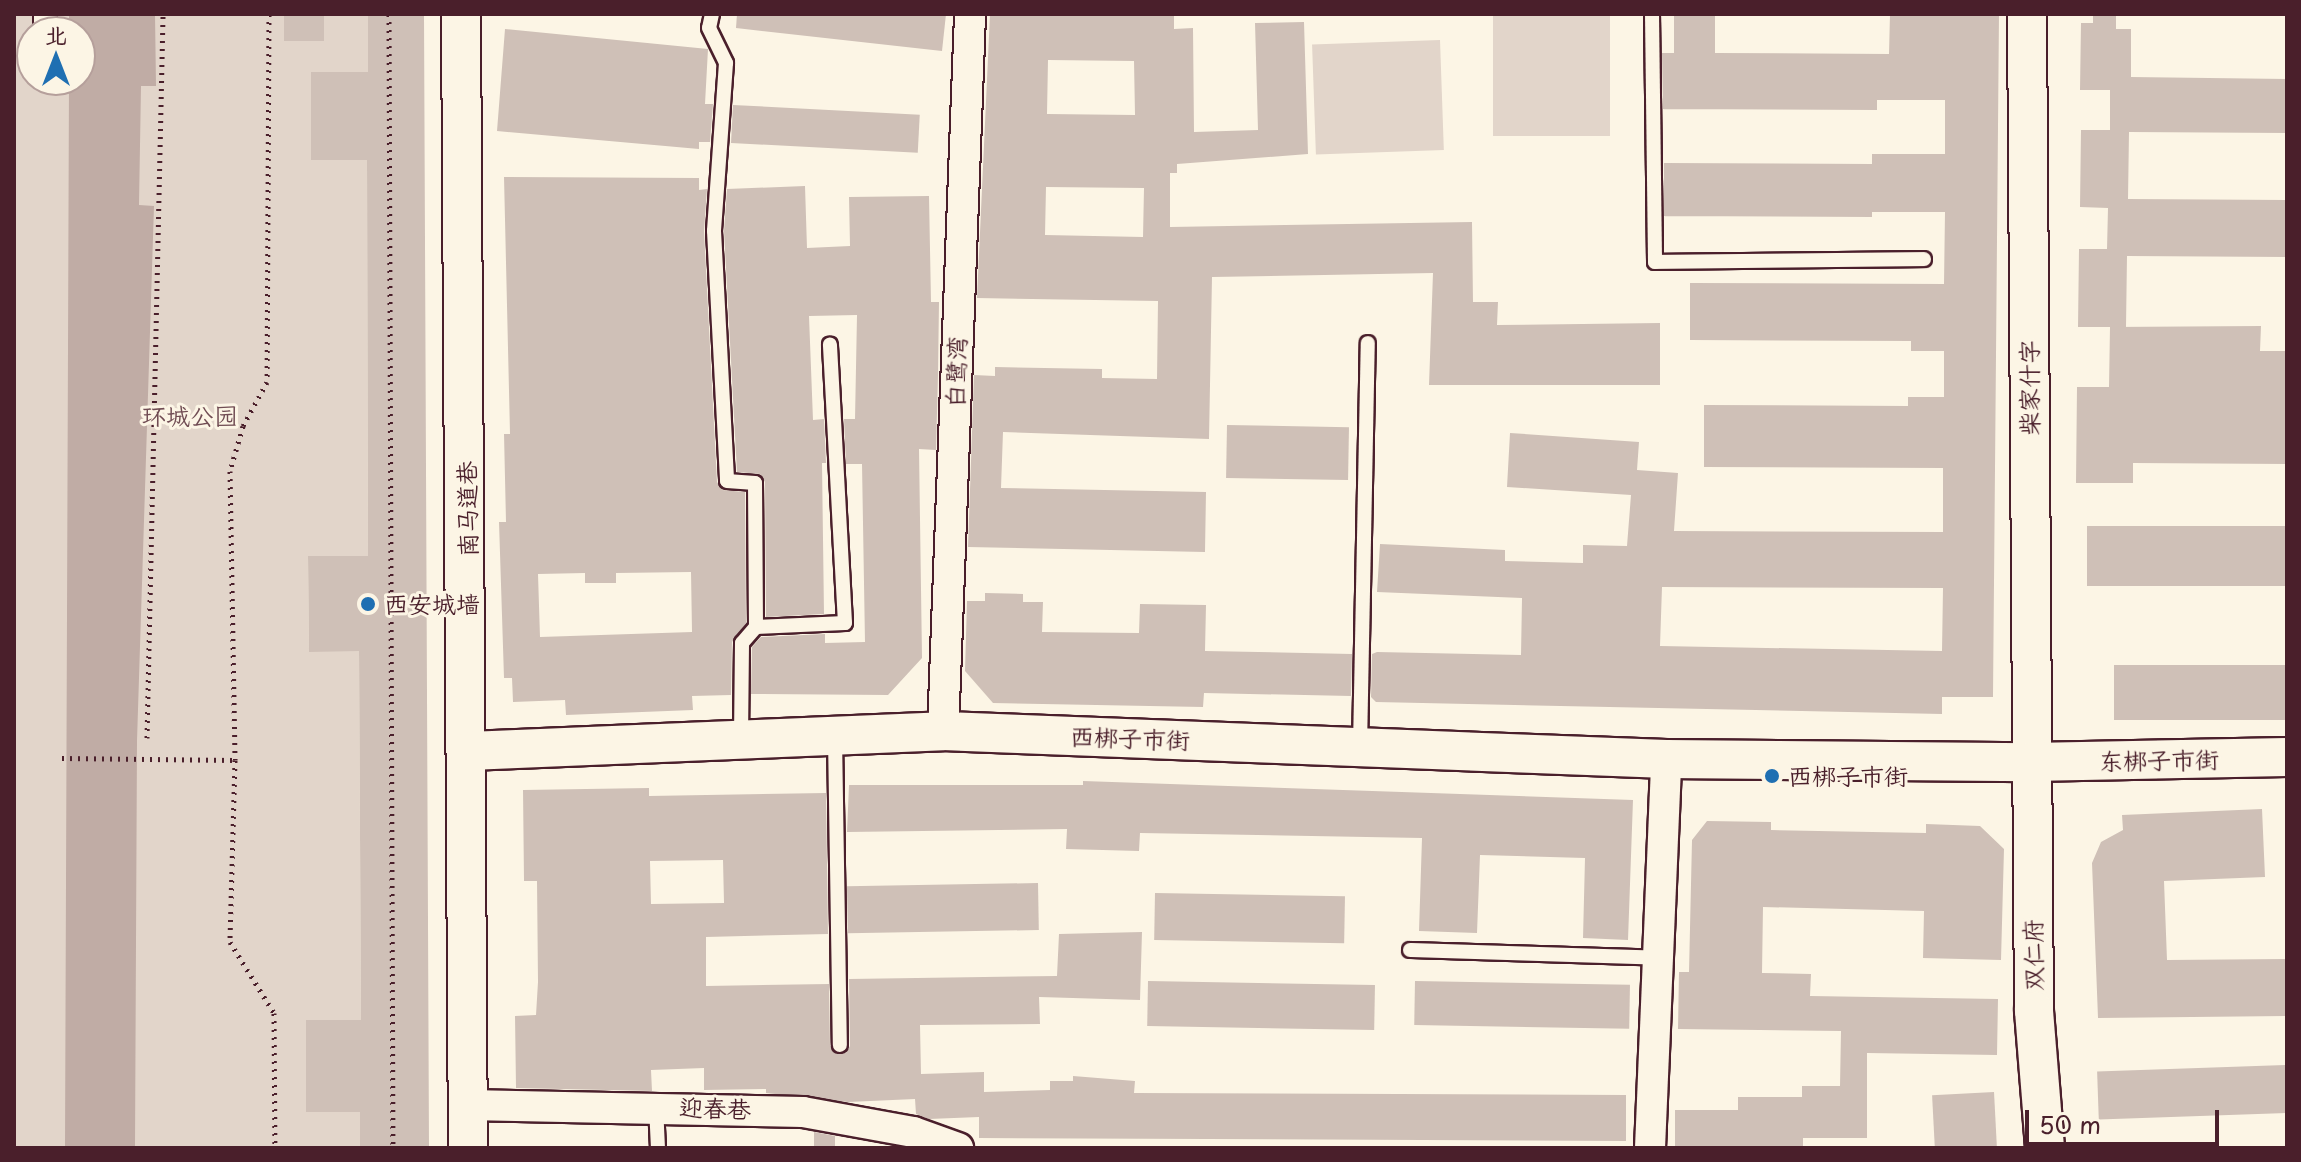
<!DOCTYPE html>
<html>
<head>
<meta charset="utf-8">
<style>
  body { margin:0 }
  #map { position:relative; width:2301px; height:1162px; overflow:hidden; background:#fcf5e5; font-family:"Playpen Sans","LXGW WenKai TC",sans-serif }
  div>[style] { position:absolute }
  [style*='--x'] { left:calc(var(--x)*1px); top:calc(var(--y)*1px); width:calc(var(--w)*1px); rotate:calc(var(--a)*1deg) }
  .green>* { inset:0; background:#e2d5ca; transform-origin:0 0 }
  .water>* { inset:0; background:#c0aca5 }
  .building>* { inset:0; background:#cfc0b7; transform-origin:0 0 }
  .path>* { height:5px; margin-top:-2.5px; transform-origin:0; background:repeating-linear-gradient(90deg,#4a1f2b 0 2px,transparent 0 8px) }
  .roads { filter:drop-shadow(2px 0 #4a1f2b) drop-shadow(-2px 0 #4a1f2b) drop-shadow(0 2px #4a1f2b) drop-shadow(0 -2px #4a1f2b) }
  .service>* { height:14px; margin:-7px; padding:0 7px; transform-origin:7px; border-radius:7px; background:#fcf5e5 }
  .pedestrian>* { height:22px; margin:-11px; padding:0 11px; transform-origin:11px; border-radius:11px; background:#fcf5e5 }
  .minor>* { height:30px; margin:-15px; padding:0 15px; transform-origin:15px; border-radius:15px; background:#fcf5e5 }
  .tertiary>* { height:38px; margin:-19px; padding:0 19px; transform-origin:19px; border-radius:19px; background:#fcf5e5 }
  .dots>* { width:22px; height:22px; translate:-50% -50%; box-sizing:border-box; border:4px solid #fcf5e5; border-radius:50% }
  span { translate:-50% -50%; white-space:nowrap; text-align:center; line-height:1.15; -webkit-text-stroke:6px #fcf5e5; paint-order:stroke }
  .street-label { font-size:24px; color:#4a1f2b }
  .park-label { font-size:24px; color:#704c53 }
  .poi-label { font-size:24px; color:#4a1f2b }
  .left { translate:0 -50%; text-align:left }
  .frame { position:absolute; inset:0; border:16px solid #4a1f2b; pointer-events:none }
  .north { position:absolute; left:16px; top:16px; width:80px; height:80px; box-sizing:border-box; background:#fcf5e5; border:2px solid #b59f9b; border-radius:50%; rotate:0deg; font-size:22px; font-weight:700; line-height:32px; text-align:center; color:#4a1f2b }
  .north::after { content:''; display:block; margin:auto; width:28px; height:36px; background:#1f6fb2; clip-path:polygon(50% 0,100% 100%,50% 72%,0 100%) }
  .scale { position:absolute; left:2025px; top:1110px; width:194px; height:36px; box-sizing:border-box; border:4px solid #4a1f2b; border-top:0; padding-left:10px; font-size:24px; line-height:28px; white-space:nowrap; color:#4a1f2b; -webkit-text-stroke:6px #fcf5e5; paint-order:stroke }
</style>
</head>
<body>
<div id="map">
  <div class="green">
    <div style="clip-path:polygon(evenodd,14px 14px,368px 14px,368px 72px,311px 73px,311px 160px,367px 160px,368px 556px,308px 557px,309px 651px,359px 651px,361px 1020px,306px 1020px,306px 1111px,360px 1112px,360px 1148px,14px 1148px,14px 14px,32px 32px,80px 32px,80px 80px,32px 80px,32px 32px)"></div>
    <div style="left:1493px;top:14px;width:117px;height:122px"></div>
    <div style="left:1440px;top:40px;width:110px;height:128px;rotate:88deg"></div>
  </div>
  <div class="water">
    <div style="clip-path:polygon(69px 14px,155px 14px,156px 86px,141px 86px,139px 205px,154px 206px,137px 741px,135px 1148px,65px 1148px,69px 80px,80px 80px,80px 32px,69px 32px)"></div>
  </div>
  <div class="building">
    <div style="left:324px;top:14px;width:27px;height:40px;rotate:90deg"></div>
    <div style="clip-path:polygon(368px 14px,424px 14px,429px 1148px,360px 1148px,360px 1112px,306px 1112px,306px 1020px,361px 1020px,359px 651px,309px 652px,308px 556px,368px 556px,367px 160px,311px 160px,311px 72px,368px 72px)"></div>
    <div style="clip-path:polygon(737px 14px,946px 14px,942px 51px,736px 28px)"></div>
    <div style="clip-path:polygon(evenodd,990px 14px,1174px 14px,1174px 29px,1193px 28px,1194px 132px,1258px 130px,1255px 23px,1304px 22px,1308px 154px,1177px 164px,1177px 173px,1170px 173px,1170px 227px,1472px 222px,1473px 302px,1498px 302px,1497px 325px,1660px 323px,1660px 385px,1429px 385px,1433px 273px,1212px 277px,1209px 439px,1003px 432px,1001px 488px,1206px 492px,1205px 552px,968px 547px,974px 375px,995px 376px,995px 367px,1102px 369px,1102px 378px,1157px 379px,1158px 301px,977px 298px,990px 14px,1048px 60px,1134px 61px,1135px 115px,1047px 114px,1048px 60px,990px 14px,1046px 187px,1144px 188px,1143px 237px,1045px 235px,1046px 187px)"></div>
    <div style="clip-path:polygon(evenodd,1674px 14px,1715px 14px,1715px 53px,1889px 54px,1890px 14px,1999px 14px,1993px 697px,1942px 697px,1942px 714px,1376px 702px,1371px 697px,1372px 654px,1377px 652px,1521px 655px,1522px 598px,1377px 592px,1380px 544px,1505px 550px,1505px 561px,1583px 563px,1583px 545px,1627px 546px,1631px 495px,1507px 487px,1510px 433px,1639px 442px,1637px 470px,1678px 473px,1674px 531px,1943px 532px,1943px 468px,1704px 467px,1704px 405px,1908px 406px,1908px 397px,1944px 397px,1944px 351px,1911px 351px,1911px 341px,1690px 340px,1690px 283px,1944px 284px,1945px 212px,1872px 212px,1872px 217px,1664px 216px,1664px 163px,1872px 164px,1872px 154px,1945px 154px,1945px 100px,1877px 100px,1877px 110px,1663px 109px,1662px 53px,1674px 53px,1674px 14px,1662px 587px,1943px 588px,1942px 651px,1660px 646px,1662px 587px)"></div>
    <div style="clip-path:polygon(2093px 14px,2116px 14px,2116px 29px,2131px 29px,2131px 77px,2287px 79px,2287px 133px,2129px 132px,2128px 199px,2287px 200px,2287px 257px,2127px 256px,2126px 327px,2078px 327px,2079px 249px,2107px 249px,2108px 208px,2080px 207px,2081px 130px,2110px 130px,2110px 90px,2080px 90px,2081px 23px,2093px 23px)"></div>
    <div style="clip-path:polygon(505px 29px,708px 49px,705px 104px,713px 104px,710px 142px,699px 142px,699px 149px,497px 131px)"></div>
    <div style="left:733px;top:105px;width:187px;height:38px;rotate:3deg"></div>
    <div style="clip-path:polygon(evenodd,504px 177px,699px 178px,699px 190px,707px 189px,704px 231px,717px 482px,722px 490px,745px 492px,746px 623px,732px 642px,731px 695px,692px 696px,693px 710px,566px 715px,565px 700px,513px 702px,512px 678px,504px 678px,499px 522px,506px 522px,504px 434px,510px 434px,504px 177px,691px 572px,692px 632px,540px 637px,538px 574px,585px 573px,585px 583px,616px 583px,616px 573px,691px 572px)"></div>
    <div style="clip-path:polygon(805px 186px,807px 248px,850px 246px,849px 197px,929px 196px,931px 302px,939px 302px,938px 375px,936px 450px,919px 449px,922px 658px,888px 695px,751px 694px,752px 647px,761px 637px,825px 634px,825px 643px,865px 642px,862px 464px,846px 464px,844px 419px,855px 419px,857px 315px,809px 316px,813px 420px,824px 419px,826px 463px,822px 463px,824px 614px,766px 617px,765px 482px,760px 474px,737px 472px,724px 231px,727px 189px)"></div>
    <div style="clip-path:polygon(2261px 326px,2260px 351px,2287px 351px,2287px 464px,2133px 463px,2133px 483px,2076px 483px,2077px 387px,2109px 387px,2110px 327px)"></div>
    <div style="left:1227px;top:425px;width:122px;height:53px;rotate:1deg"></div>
    <div style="left:2287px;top:526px;width:60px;height:200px;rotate:90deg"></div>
    <div style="clip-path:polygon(985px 593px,1023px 594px,1023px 602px,1043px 602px,1042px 632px,1139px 633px,1140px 604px,1206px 605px,1205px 651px,1352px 654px,1351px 696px,1204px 693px,1203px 707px,993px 703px,965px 671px,967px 601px,985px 601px)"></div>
    <div style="left:2287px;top:665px;width:55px;height:173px;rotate:90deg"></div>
    <div style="clip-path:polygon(1083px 781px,1633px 800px,1628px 940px,1583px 938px,1585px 858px,1480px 855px,1477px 933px,1419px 931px,1422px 838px,1140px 833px,1139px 851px,1066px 849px,1067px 829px,847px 832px,849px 785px,1083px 785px)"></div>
    <div style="clip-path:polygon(evenodd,649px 788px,649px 796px,826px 793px,828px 934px,706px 937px,706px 986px,829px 984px,830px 1045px,836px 1054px,846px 1053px,850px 1046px,849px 979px,1057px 976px,1059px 934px,1142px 932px,1140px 1000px,1039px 997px,1040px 1024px,920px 1025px,921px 1074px,984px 1072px,984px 1092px,1050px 1090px,1050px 1081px,1073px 1081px,1073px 1076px,1135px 1081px,1134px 1093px,1626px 1095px,1626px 1141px,979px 1138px,979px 1117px,929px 1119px,916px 1114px,915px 1099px,848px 1102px,766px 1093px,766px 1089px,704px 1090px,704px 1068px,651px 1070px,652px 1091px,516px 1088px,515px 1016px,536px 1015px,538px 982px,537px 881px,524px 881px,523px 790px,649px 788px,723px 860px,724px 903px,651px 904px,650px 861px,723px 860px)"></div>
    <div style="clip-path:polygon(2262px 809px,2265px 877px,2164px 881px,2167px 960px,2285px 959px,2286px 1016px,2098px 1018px,2092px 863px,2101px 842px,2123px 830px,2122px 815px)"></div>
    <div style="clip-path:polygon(1707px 821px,1771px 822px,1771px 830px,1926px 833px,1926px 824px,1980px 826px,2004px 849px,2001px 960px,1923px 958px,1924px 911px,1763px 907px,1762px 973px,1811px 974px,1810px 996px,1998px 999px,1997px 1055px,1867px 1053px,1867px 1138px,1803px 1138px,1803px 1148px,1675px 1148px,1675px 1110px,1738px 1110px,1738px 1097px,1802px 1097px,1802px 1086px,1840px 1086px,1841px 1031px,1678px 1029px,1679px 972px,1689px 972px,1692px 840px)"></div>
    <div style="left:1038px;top:883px;width:47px;height:191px;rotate:89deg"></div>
    <div style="left:1155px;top:893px;width:190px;height:47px;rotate:1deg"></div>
    <div style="left:1148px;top:981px;width:227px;height:45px;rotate:1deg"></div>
    <div style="left:1415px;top:981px;width:215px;height:44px;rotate:1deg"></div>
    <div style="left:2285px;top:1065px;width:48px;height:188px;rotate:88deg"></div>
    <div style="left:1994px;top:1092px;width:56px;height:62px;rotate:87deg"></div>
    <div style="clip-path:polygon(814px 1132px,835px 1136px,835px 1148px,814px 1148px)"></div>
  </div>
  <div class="path">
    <div style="--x:269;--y:14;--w:368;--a:90.3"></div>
    <div style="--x:267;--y:382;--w:50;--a:118.6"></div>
    <div style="--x:243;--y:426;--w:47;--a:106.1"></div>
    <div style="--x:230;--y:471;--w:289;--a:89"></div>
    <div style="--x:235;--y:760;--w:182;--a:91.6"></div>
    <div style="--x:230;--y:942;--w:84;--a:58.2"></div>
    <div style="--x:274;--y:1013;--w:135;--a:89.6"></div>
    <div style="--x:389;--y:14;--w:1134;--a:89.8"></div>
    <div style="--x:147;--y:738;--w:724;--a:-88.73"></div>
    <div style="--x:62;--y:758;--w:173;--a:0.7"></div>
  </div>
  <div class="roads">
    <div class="service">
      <div style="--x:712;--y:14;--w:14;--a:102"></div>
      <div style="--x:709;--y:28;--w:39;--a:64"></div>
      <div style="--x:726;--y:63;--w:168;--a:94.1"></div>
      <div style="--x:714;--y:231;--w:250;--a:87"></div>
      <div style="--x:727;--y:481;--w:28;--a:4"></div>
      <div style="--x:755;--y:483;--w:144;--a:89.6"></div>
      <div style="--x:756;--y:627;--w:89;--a:-2.6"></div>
      <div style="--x:845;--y:623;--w:279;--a:-93.1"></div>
      <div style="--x:1652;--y:14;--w:248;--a:89.3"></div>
      <div style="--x:1655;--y:262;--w:269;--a:-0.6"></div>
      <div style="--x:835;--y:737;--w:308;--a:89.1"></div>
      <div style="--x:741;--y:739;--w:96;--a:-89.4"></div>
      <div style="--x:742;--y:643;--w:21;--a:-49"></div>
      <div style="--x:1360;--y:747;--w:404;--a:-88.9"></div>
      <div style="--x:1410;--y:950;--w:251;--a:1.8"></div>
      <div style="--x:656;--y:1106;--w:42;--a:87.3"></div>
    </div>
    <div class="pedestrian">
      <div style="--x:45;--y:24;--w:10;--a:-90"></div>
    </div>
    <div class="minor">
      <div style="--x:943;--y:731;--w:718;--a:-87.84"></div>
      <div style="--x:468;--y:1105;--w:335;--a:1.2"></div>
      <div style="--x:803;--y:1112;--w:112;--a:10.3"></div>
      <div style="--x:913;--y:1132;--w:48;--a:19.6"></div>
      <div style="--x:1650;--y:1148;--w:389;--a:-87.6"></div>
    </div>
    <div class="tertiary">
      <div style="--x:461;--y:14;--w:1134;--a:89.65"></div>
      <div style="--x:2027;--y:14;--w:997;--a:89.6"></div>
      <div style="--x:2034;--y:1011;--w:137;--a:85.4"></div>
      <div style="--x:469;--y:751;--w:474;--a:-2.4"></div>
      <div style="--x:943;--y:731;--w:724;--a:2.22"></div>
      <div style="--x:1666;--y:759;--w:365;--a:0.5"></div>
      <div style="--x:2031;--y:762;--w:256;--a:-1.1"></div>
    </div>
  </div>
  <div class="dots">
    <div style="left:368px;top:604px;background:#1f6fb2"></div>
    <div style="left:1772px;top:776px;background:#1f6fb2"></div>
  </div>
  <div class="street-label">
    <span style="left:956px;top:372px;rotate:-88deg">白鹭湾</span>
    <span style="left:2029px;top:388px;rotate:-90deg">柴家什字</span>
    <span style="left:467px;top:509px;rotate:-91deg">南马道巷</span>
    <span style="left:1130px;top:738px;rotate:2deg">西梆子市街</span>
    <span style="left:2159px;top:760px;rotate:-1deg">东梆子市街</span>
    <span style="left:2033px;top:955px;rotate:-91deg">双仁府</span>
    <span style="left:715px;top:1108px;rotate:2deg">迎春巷</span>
  </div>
  <div class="park-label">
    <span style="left:190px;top:416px">环城公园</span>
  </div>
  <div class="poi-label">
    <span class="left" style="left:384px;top:604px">西安城墙</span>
    <span class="left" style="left:1788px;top:776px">西梆子市街</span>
  </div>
  <div class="frame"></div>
  <div class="north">北</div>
  <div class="scale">50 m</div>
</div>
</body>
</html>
